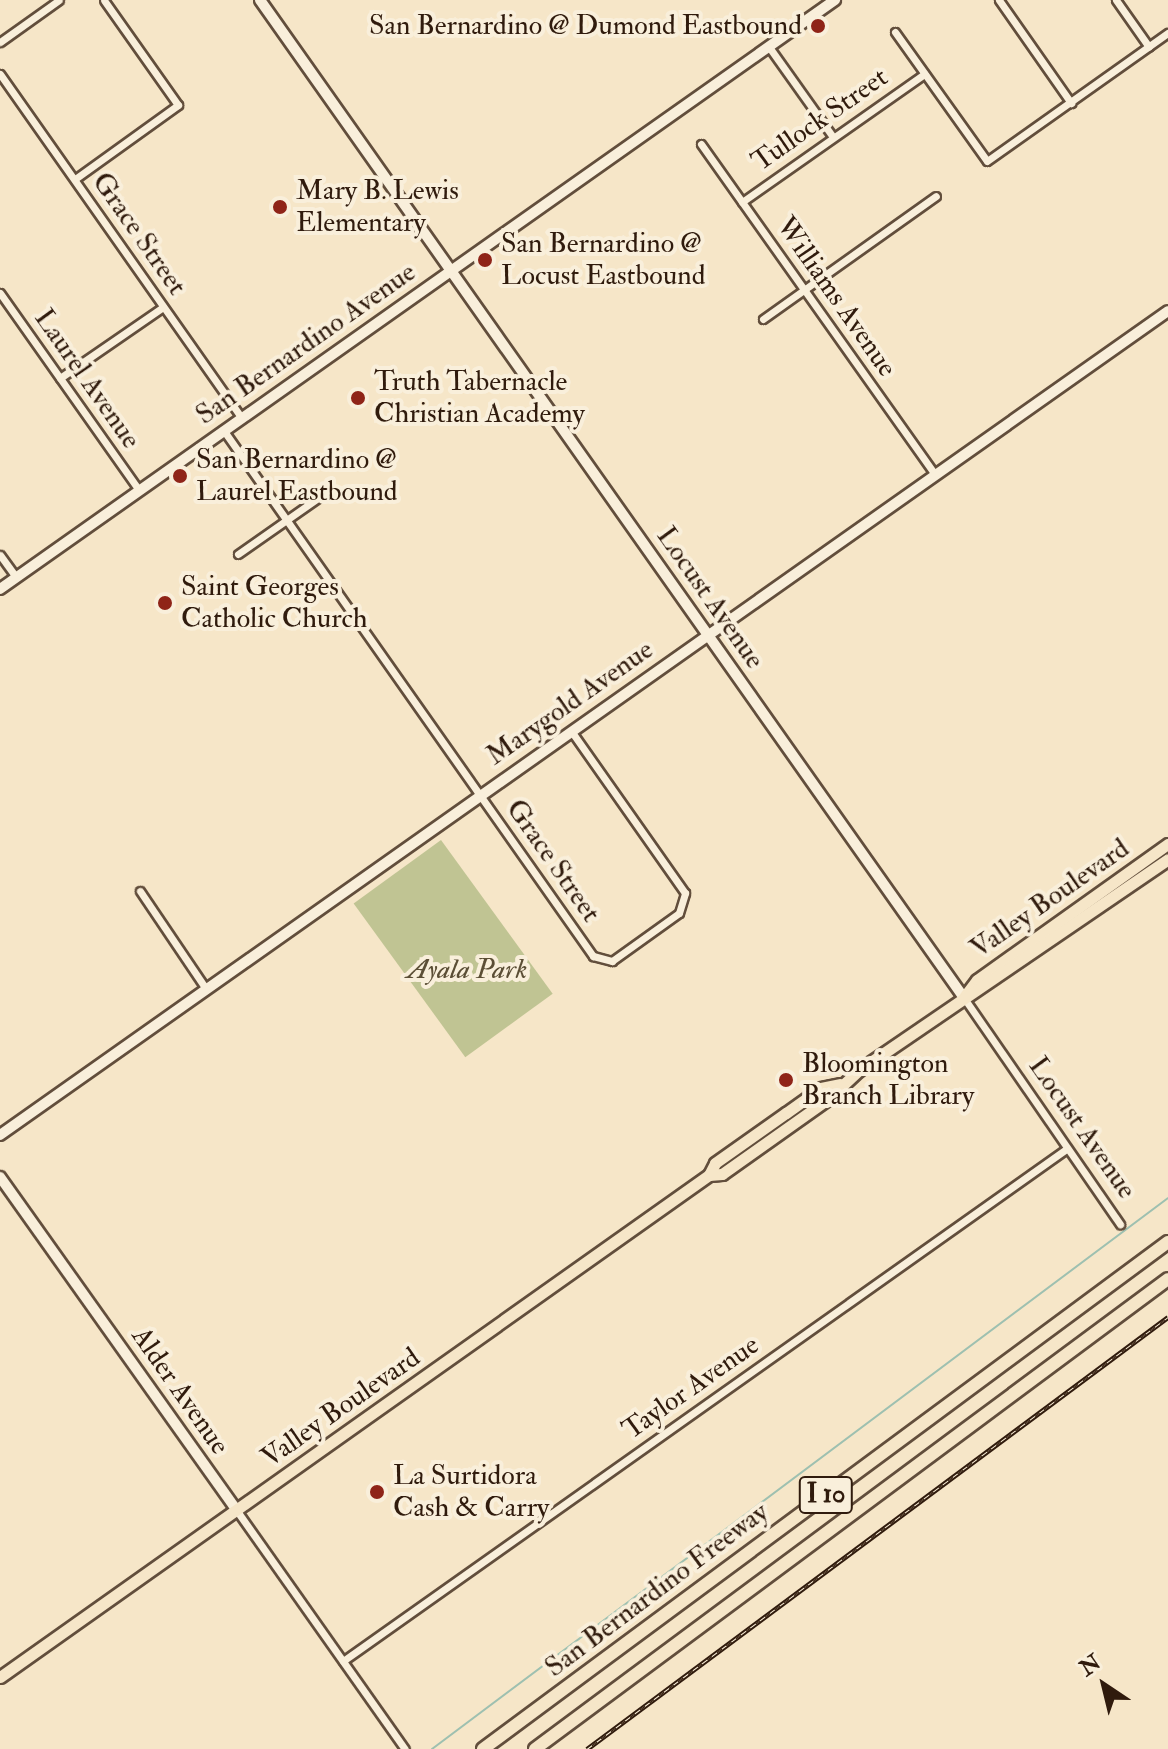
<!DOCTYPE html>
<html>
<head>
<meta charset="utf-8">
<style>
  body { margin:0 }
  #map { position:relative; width:1168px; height:1749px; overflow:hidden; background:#f6e6c8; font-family:"IM FELL Double Pica",serif }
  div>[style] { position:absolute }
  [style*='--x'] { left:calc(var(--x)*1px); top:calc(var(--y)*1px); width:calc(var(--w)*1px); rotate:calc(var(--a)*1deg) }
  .green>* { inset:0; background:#c0c493; transform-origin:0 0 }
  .stream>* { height:2px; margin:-1px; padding:0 1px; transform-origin:1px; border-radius:1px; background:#9ec0b0 }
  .roads { filter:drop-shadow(2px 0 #624e3c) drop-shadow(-2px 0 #624e3c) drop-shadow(0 2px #624e3c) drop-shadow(0 -2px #624e3c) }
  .street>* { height:7px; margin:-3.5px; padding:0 3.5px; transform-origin:3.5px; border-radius:3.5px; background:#f9efdb }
  .secondary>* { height:10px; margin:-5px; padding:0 5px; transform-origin:5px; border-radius:5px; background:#f9efdb }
  .primary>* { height:11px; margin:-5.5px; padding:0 5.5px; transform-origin:5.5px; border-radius:5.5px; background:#f6e6c8 }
  .highway>* { height:12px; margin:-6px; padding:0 6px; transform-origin:6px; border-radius:6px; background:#f6e6c8 }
  .rail>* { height:5px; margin-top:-2.5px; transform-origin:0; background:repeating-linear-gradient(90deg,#f9efdb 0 6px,#301b0d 0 12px); box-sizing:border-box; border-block:2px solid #301b0d }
  .dots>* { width:22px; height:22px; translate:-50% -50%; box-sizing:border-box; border:4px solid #f9efdb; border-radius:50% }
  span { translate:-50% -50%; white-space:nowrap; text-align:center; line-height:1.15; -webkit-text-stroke:8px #f9efdb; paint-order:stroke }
  .shield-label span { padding:2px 6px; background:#f9efdb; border:2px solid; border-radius:6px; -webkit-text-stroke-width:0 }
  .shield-label { font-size:26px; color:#301b0d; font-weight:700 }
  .poi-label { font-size:28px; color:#301b0d }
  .right { translate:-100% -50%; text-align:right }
  .left { translate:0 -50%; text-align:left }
  .street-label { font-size:28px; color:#301b0d }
  .park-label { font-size:28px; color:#5b4e35; font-style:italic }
  .north { position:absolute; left:1064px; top:1645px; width:80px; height:80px; -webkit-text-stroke:6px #f9efdb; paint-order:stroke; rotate:325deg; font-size:22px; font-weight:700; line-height:32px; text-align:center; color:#301b0d }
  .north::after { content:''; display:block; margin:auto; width:28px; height:36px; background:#301b0d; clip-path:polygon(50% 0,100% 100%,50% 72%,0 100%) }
</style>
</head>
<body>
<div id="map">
  <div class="green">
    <div style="left:441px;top:840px;width:190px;height:108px;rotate:54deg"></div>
  </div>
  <div class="stream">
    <div style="--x:432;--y:1749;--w:919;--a:-36.82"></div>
  </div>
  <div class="roads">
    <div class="street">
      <div style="--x:999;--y:0;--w:126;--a:55"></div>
      <div style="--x:1116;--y:0;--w:57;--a:54.9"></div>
      <div style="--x:895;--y:32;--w:158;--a:54.5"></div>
      <div style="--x:987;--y:161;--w:222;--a:-35.3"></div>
      <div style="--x:0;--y:42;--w:72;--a:-35.4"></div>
      <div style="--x:769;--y:47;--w:110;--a:54.6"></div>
      <div style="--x:0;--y:74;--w:421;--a:54.9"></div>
      <div style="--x:701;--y:144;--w:405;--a:54.7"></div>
      <div style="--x:75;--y:179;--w:127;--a:-35.7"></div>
      <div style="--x:178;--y:105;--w:128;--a:-125.2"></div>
      <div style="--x:742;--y:202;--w:223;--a:-35.1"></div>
      <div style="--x:0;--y:293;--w:241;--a:54.8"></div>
      <div style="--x:763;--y:319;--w:212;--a:-35.4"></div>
      <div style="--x:60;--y:378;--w:125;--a:-34.6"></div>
      <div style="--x:224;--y:431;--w:642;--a:54.9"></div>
      <div style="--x:593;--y:956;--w:20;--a:15"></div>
      <div style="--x:612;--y:961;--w:82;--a:-35.6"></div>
      <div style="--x:679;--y:913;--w:21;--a:-73"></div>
      <div style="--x:685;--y:893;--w:198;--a:-125.1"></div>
      <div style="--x:238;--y:554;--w:113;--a:-35"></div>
      <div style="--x:0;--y:555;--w:27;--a:54"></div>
      <div style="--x:140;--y:891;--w:118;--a:56"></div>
      <div style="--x:964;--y:998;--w:275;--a:55.4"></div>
      <div style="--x:237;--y:1511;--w:291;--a:54.8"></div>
      <div style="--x:343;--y:1661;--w:885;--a:-35.29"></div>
    </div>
    <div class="secondary">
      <div style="--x:260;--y:0;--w:1221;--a:54.8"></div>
      <div style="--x:0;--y:589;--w:1022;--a:-35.2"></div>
      <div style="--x:0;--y:1135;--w:1429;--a:-35.2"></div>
      <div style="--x:0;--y:1177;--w:410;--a:54.6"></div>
    </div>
    <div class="primary">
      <div style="--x:964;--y:997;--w:21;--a:-53"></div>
      <div style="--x:977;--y:980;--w:234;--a:-35.5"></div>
      <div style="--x:709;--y:1175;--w:13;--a:-63"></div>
      <div style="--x:715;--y:1163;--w:87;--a:-35.2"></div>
      <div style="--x:786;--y:1113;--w:43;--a:-35.5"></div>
      <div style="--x:821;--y:1088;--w:19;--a:-12"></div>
      <div style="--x:0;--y:1677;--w:869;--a:-35.3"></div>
      <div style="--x:709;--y:1175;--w:13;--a:-4"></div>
      <div style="--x:722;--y:1174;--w:130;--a:-35.3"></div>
      <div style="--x:828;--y:1099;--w:42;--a:-43.1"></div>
      <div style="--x:859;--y:1070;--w:374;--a:-34.3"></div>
    </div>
    <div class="highway">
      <div style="--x:483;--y:1749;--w:852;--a:-36.51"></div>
      <div style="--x:535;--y:1749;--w:788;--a:-36.59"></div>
    </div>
  </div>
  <div class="rail">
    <div style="--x:587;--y:1749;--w:724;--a:-36.63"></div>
  </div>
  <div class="dots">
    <div style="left:818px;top:26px;background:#8f2418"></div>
    <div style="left:280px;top:207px;background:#8f2418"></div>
    <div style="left:485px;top:260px;background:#8f2418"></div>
    <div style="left:358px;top:398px;background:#8f2418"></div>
    <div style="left:180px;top:476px;background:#8f2418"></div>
    <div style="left:165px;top:603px;background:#8f2418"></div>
    <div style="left:786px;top:1080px;background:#8f2418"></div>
    <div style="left:377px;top:1492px;background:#8f2418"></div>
  </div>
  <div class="shield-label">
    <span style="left:826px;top:1495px">I 10</span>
  </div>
  <div class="poi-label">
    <span class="right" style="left:802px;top:26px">San Bernardino @ Dumond Eastbound</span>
    <span class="left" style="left:296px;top:207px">Mary B. Lewis<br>Elementary</span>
    <span class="left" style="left:501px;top:260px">San Bernardino @<br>Locust Eastbound</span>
    <span class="left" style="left:374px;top:398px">Truth Tabernacle<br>Christian Academy</span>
    <span class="left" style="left:196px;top:476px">San Bernardino @<br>Laurel Eastbound</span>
    <span class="left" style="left:181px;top:603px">Saint Georges<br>Catholic Church</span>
    <span class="left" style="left:802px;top:1080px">Bloomington<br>Branch Library</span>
    <span class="left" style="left:393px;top:1492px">La Surtidora<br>Cash &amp; Carry</span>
  </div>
  <div class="street-label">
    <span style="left:820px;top:120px;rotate:-35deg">Tullock Street</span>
    <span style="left:139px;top:234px;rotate:55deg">Grace Street</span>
    <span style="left:836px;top:297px;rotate:55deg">Williams Avenue</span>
    <span style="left:306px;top:344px;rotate:-35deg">San Bernardino Avenue</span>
    <span style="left:87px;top:379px;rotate:55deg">Laurel Avenue</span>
    <span style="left:710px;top:598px;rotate:55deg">Locust Avenue</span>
    <span style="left:570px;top:703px;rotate:-35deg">Marygold Avenue</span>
    <span style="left:553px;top:861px;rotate:55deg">Grace Street</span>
    <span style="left:1050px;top:899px;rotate:-35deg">Valley Boulevard</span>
    <span style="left:1082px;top:1128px;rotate:55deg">Locust Avenue</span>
    <span style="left:691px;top:1388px;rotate:-35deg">Taylor Avenue</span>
    <span style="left:180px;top:1391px;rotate:55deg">Alder Avenue</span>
    <span style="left:341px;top:1408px;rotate:-35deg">Valley Boulevard</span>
    <span style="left:657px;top:1590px;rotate:-37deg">San Bernardino Freeway</span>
  </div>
  <div class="park-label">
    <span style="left:467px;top:970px">Ayala Park</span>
  </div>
  <div class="north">N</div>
</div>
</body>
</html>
